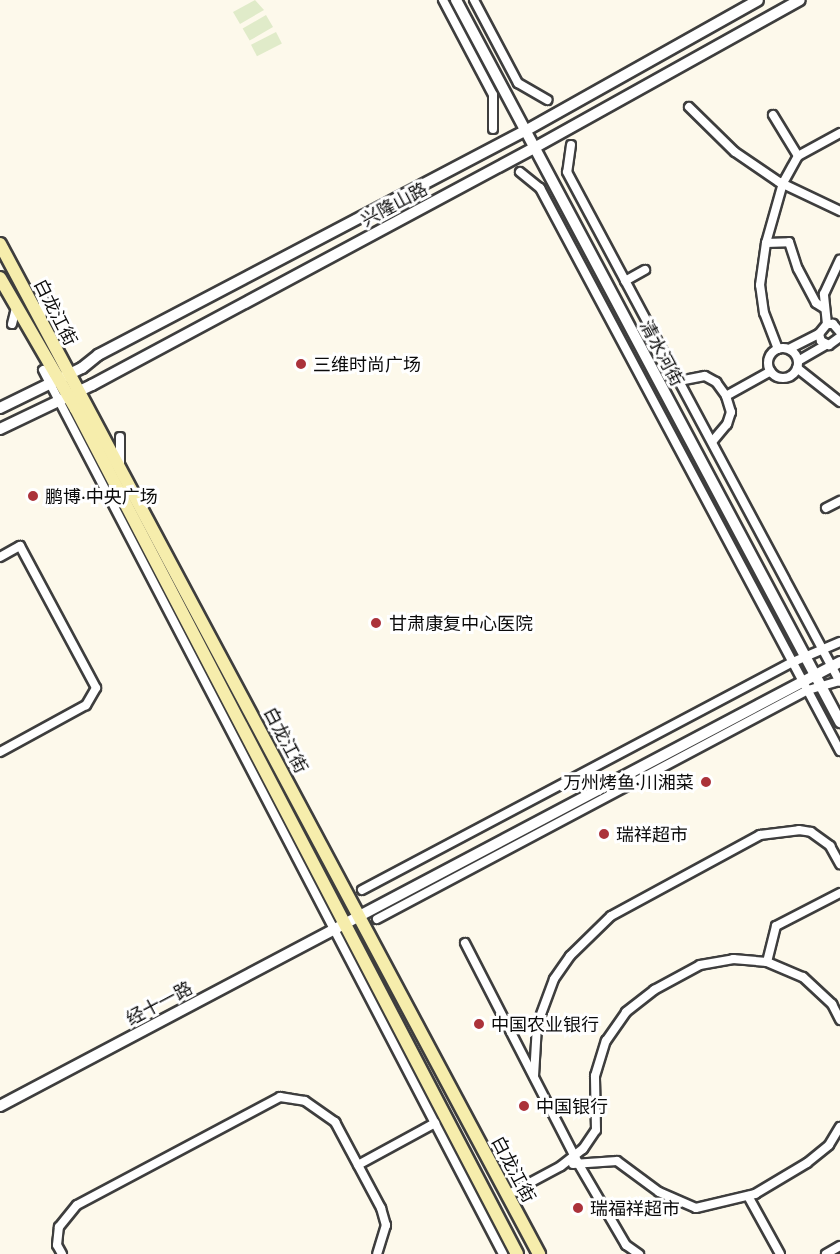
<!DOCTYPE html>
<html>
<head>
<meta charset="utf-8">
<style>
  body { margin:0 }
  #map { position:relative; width:840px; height:1254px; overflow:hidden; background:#fdf9eb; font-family:"Playfair Display","Noto Sans SC",serif }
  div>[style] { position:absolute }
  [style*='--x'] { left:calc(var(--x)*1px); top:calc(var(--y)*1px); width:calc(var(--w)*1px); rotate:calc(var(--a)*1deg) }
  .pitch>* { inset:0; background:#e0ebc9; transform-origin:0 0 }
  .roads { filter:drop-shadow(2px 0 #3e3e3e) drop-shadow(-2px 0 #3e3e3e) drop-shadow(0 2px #3e3e3e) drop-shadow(0 -2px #3e3e3e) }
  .minor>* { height:8px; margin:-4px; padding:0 4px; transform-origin:4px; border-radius:4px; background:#fff }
  .minor>.ring { margin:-4px; padding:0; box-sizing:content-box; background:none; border:8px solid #fff; border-radius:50% }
  .tertiary>* { height:10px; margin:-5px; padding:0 5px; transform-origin:5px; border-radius:5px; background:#fff }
  .secondary>* { height:12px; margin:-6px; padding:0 6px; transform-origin:6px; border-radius:6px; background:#f6edac }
  .dots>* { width:16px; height:16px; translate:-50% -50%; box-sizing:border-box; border:3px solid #fff; border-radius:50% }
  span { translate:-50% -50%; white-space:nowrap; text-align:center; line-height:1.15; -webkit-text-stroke:6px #fff; paint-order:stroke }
  .street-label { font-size:18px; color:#0b0b0b }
  .poi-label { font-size:18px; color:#0b0b0b }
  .left { translate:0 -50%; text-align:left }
  .right { translate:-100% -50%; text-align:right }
</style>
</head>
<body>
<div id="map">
  <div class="pitch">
    <div style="clip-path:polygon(255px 0,264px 10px,240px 24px,233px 12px)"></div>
    <div style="left:266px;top:15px;width:14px;height:27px;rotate:60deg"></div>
    <div style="left:276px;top:32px;width:13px;height:28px;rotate:63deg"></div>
  </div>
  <div class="roads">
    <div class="minor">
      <div style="--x:443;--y:0;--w:107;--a:62.2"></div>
      <div style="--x:493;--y:95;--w:34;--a:90"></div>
      <div style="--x:474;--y:0;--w:94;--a:62.1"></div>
      <div style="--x:518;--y:83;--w:34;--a:30"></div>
      <div style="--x:689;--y:107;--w:64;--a:44.4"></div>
      <div style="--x:735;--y:152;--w:53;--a:34.3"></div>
      <div style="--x:779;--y:182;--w:68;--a:25.4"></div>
      <div style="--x:773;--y:115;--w:48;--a:58.6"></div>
      <div style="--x:571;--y:145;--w:27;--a:98"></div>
      <div style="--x:567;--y:172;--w:578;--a:61.84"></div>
      <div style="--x:520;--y:172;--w:26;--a:39"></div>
      <div style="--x:540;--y:188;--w:638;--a:61.95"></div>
      <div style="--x:766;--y:243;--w:23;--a:-2"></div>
      <div style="--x:789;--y:242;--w:28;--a:72"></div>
      <div style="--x:798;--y:269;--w:38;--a:62"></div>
      <div style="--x:816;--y:303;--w:9;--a:32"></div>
      <div style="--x:625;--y:281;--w:23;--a:-29"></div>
      <div style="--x:41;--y:321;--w:27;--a:-84"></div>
      <div style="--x:12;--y:324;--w:16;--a:-76"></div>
      <div style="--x:827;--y:324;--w:30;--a:-96"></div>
      <div style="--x:824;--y:294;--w:38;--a:-65"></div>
      <div style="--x:840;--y:332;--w:11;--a:-131"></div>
      <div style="--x:833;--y:324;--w:6;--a:180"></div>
      <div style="--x:827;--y:324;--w:13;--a:129"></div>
      <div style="--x:819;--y:334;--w:7;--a:74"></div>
      <div style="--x:821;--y:341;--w:9;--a:27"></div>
      <div style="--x:829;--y:345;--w:14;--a:-36"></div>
      <div class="ring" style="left:768px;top:348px;width:22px;height:22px"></div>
      <div style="--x:778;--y:349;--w:39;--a:-111"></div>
      <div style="--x:764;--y:313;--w:28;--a:-98"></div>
      <div style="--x:760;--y:285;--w:42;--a:-81.9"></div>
      <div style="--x:766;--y:243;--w:62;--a:-74.2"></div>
      <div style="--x:783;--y:183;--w:31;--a:-61"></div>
      <div style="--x:798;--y:156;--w:48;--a:-28.7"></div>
      <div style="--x:789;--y:349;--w:34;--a:-27"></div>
      <div style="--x:798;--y:361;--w:32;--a:-30"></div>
      <div style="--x:797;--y:368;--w:55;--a:38.3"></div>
      <div style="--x:43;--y:370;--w:997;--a:62.51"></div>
      <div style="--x:679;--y:381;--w:26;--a:-11"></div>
      <div style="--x:705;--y:376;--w:13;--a:29"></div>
      <div style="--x:716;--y:382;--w:17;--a:54"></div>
      <div style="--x:726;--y:396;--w:17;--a:73"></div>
      <div style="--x:731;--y:412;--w:13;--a:108"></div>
      <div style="--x:727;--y:424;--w:23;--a:130"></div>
      <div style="--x:726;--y:396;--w:51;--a:-29.1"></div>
      <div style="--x:120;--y:465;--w:28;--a:-90"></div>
      <div style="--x:826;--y:508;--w:16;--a:-27"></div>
      <div style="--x:0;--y:557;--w:23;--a:-29"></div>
      <div style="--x:20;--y:546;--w:161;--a:61.8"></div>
      <div style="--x:96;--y:688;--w:20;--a:120"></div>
      <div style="--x:86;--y:705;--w:98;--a:151.3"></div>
      <div style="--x:362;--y:890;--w:488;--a:-27.9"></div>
      <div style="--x:793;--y:662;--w:51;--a:-23.1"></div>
      <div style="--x:377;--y:919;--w:488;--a:-28"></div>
      <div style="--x:808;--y:690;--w:33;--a:-16"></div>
      <div style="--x:465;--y:943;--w:247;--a:62.8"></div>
      <div style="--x:578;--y:1163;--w:95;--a:59.7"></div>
      <div style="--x:626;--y:1245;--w:16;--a:35"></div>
      <div style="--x:767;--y:962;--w:37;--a:-76"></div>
      <div style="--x:776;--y:926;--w:72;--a:-27.3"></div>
      <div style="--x:534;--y:1076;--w:51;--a:-86.6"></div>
      <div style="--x:537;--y:1025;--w:49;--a:-69.7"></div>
      <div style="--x:554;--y:979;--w:28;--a:-55"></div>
      <div style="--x:570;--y:956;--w:57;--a:-44.3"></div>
      <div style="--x:611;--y:916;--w:170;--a:-28.5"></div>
      <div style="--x:760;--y:835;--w:39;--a:-7"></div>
      <div style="--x:799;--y:830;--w:12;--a:9"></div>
      <div style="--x:811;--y:832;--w:24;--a:36"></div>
      <div style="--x:830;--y:846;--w:21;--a:61"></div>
      <div style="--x:573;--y:1164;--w:44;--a:-3.9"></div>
      <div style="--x:617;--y:1161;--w:52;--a:36.4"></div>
      <div style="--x:659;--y:1192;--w:40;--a:23.4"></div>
      <div style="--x:696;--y:1208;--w:61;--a:-13.3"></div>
      <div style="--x:755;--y:1194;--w:61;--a:-30.8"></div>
      <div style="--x:807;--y:1163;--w:28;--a:-39"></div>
      <div style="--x:829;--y:1145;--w:21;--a:-59"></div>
      <div style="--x:358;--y:1165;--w:88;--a:-28.6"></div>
      <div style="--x:507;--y:1195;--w:61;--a:-28.2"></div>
      <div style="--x:561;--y:1166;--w:28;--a:-38"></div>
      <div style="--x:583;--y:1149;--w:23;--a:-56"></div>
      <div style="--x:596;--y:1130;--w:54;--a:-91.1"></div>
      <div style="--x:595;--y:1076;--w:37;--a:-73"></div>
      <div style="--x:606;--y:1041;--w:35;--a:-55"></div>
      <div style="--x:626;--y:1012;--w:36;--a:-38"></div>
      <div style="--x:654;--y:990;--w:52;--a:-28.5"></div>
      <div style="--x:700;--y:965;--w:34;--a:-10"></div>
      <div style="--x:733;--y:959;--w:34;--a:5"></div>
      <div style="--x:767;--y:962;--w:39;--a:23"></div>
      <div style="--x:803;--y:977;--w:40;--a:43"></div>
      <div style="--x:832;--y:1004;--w:18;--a:63"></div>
      <div style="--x:748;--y:1196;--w:66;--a:61.1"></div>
      <div style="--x:62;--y:1254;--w:10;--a:-119"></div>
      <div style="--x:57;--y:1245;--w:18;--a:-84"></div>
      <div style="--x:59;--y:1227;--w:28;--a:-51"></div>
      <div style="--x:77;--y:1205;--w:230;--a:-28"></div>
      <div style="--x:280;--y:1097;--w:25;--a:9"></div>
      <div style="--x:305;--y:1101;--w:37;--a:35"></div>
      <div style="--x:335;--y:1122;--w:98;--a:61.9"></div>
      <div style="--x:381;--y:1208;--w:18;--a:74"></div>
      <div style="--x:386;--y:1225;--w:30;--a:107"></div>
      <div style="--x:826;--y:1254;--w:16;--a:-30"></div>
    </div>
    <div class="tertiary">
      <div style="--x:456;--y:0;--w:818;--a:61.99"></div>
      <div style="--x:0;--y:408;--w:91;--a:-26"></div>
      <div style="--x:82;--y:368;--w:21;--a:-39"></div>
      <div style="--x:98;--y:355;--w:482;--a:-27.7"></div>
      <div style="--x:525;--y:131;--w:267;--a:-29.3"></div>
      <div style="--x:0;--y:429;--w:102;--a:-25.6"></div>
      <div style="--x:92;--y:385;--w:502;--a:-28.2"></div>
      <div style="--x:534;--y:148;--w:304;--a:-29.1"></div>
      <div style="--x:0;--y:1106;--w:950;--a:-27.86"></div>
    </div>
    <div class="secondary">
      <div style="--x:0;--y:244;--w:1145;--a:61.91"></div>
      <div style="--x:0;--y:278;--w:151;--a:59.9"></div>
      <div style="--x:76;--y:409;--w:953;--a:62.44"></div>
    </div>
  </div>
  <div class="dots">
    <div style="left:301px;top:364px;background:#ab323a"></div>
    <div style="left:33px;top:496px;background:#ab323a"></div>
    <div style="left:376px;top:623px;background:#ab323a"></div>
    <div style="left:706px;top:782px;background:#ab323a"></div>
    <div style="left:604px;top:834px;background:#ab323a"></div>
    <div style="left:479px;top:1024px;background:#ab323a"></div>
    <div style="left:524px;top:1106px;background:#ab323a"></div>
    <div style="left:578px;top:1208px;background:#ab323a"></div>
  </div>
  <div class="street-label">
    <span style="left:394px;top:204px;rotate:-28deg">兴隆山路</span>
    <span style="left:56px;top:312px;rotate:63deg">白龙江街</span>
    <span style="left:662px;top:353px;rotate:62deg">清水河街</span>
    <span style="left:286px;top:740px;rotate:62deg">白龙江街</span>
    <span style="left:159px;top:1003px;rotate:-28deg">经十一路</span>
    <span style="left:514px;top:1169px;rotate:62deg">白龙江街</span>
  </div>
  <div class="poi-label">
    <span class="left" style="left:313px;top:364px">三维时尚广场</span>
    <span class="left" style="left:45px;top:496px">鹏博·中央广场</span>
    <span class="left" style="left:389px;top:623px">甘肃康复中心医院</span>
    <span class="right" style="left:694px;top:782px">万州烤鱼·川湘菜</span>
    <span class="left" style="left:616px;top:834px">瑞祥超市</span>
    <span class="left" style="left:491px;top:1024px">中国农业银行</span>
    <span class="left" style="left:536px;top:1106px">中国银行</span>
    <span class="left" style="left:590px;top:1208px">瑞福祥超市</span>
  </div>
</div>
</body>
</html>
